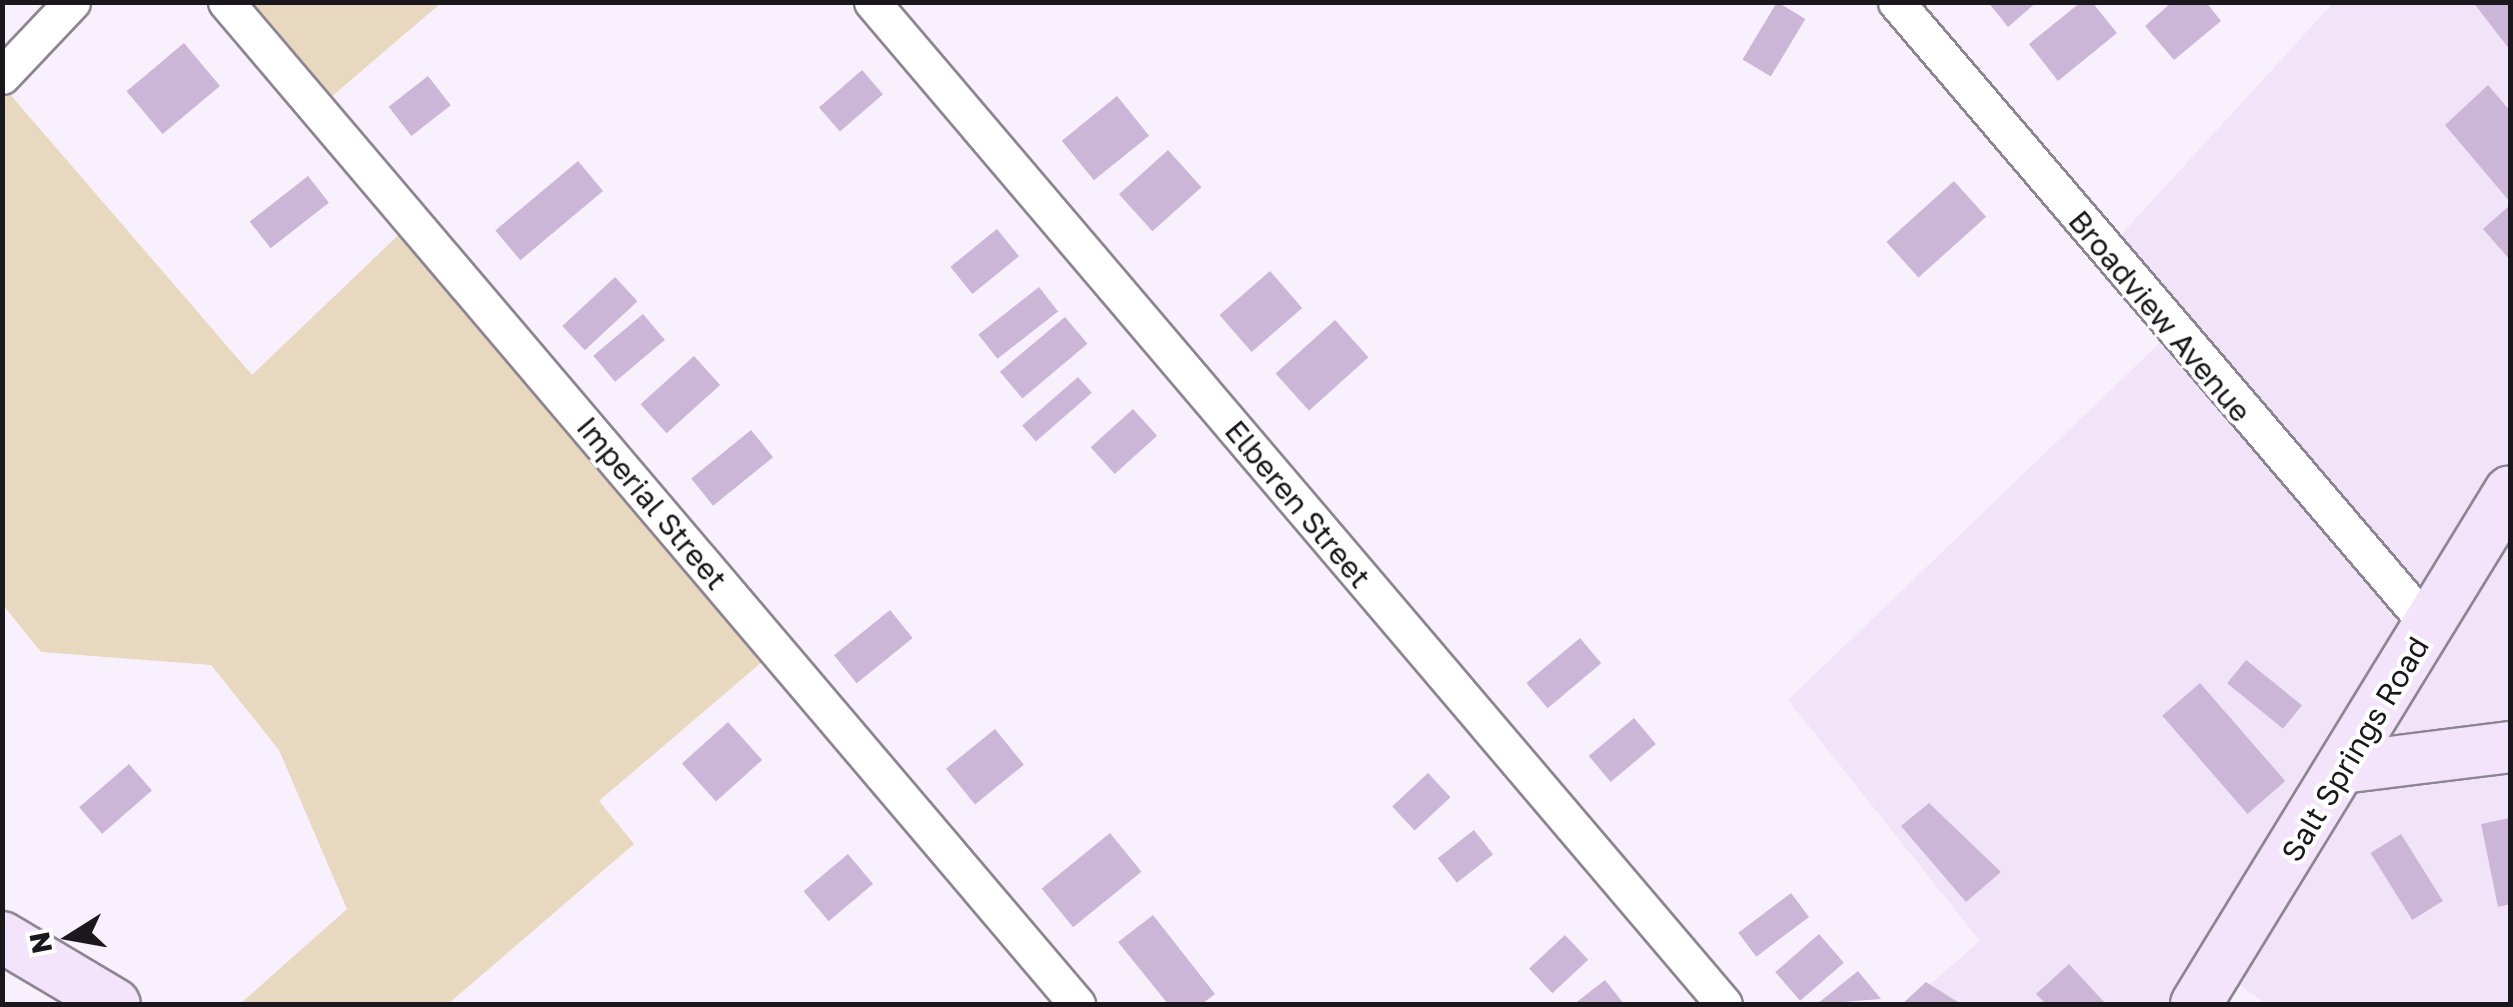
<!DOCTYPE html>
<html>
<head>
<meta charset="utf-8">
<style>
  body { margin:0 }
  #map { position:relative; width:2513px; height:1007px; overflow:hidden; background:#f9f0fe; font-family:"Golos Text",sans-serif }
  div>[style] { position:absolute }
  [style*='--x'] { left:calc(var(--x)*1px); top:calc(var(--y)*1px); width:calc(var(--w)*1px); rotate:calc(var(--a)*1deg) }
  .built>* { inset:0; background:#f1e4f9 }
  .green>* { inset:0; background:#e7d8bf }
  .building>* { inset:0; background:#cbb6d8; transform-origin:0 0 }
  .roads { filter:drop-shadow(2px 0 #8d8592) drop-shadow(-2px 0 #8d8592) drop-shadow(0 2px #8d8592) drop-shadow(0 -2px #8d8592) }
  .street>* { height:35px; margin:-17.5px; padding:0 17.5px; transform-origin:17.5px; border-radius:17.5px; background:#fff }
  .secondary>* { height:50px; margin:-25px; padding:0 25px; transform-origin:25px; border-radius:25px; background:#f3e4fb }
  span { translate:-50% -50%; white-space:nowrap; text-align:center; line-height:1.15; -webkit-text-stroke:8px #fff; paint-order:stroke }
  .street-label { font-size:30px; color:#1b181d }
  .frame { position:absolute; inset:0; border:5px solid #1b181d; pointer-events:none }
  .north { position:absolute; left:20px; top:887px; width:100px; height:100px; -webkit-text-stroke:8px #fff; paint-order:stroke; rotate:259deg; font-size:28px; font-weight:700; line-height:40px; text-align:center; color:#1b181d }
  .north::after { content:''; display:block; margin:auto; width:35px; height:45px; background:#1b181d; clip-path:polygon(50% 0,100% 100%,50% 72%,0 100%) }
</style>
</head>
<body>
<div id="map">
  <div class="built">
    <div style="clip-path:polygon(2333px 3px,2510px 3px,2510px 1004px,2266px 1004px,2219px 970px,2196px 1004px,1907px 1004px,1980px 941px,1788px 700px,2172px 331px,2106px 251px)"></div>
  </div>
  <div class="green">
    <div style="clip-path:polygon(226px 3px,441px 3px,317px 109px)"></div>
    <div style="clip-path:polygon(2px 85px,252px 375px,412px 222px,776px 650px,599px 801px,634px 844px,448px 1004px,240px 1004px,347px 909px,279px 750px,211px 665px,41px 652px,3px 605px)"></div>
  </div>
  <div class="building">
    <div style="left:1777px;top:2px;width:33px;height:67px;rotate:31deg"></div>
    <div style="clip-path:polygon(1988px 2px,2037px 2px,2008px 27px)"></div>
    <div style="clip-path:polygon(2081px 2px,2092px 2px,2117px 33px,2058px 81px,2029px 44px)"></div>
    <div style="clip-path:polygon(2172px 2px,2206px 2px,2221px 21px,2174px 60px,2145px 26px)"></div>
    <div style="clip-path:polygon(2473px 2px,2510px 2px,2510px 50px)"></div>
    <div style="left:184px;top:43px;width:56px;height:75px;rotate:50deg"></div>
    <div style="left:862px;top:70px;width:32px;height:57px;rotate:49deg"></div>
    <div style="left:428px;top:76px;width:37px;height:50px;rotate:52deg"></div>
    <div style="clip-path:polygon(2488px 85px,2510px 111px,2510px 202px,2445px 125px)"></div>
    <div style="left:1117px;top:96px;width:51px;height:71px;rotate:51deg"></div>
    <div style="left:1168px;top:150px;width:50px;height:66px;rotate:48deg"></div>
    <div style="left:578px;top:161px;width:39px;height:108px;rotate:50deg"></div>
    <div style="left:308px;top:176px;width:34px;height:74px;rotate:52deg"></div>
    <div style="left:1954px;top:181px;width:48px;height:91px;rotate:48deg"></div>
    <div style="clip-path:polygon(2510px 205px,2510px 260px,2483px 229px)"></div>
    <div style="left:997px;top:229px;width:35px;height:60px;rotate:51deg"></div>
    <div style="left:1270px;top:271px;width:49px;height:67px;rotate:49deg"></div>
    <div style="left:615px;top:277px;width:33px;height:72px;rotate:47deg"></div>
    <div style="left:1039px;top:287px;width:31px;height:77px;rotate:52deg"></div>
    <div style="left:643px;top:314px;width:34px;height:65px;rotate:50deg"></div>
    <div style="left:1065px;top:317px;width:35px;height:85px;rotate:50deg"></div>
    <div style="left:1335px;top:320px;width:50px;height:80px;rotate:48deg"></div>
    <div style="left:694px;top:356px;width:39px;height:72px;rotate:48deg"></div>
    <div style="left:1078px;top:377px;width:21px;height:74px;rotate:49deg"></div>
    <div style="left:1133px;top:409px;width:36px;height:57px;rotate:48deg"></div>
    <div style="left:751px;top:430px;width:35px;height:77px;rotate:51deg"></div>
    <div style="left:890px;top:610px;width:36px;height:72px;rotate:51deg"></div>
    <div style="left:1580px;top:638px;width:33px;height:70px;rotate:50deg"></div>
    <div style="left:2246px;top:660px;width:72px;height:30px;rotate:39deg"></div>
    <div style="left:2200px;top:683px;width:130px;height:50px;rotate:49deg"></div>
    <div style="left:1634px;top:718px;width:34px;height:59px;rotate:50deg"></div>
    <div style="left:728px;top:722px;width:51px;height:62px;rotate:48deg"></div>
    <div style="left:995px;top:729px;width:46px;height:63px;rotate:51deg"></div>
    <div style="left:129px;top:764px;width:35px;height:66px;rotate:49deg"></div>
    <div style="left:1428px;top:773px;width:33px;height:49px;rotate:47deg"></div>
    <div style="clip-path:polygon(1929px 803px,2001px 872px,1966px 902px,1901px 826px)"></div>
    <div style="clip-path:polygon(2510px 818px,2510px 904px,2498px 907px,2481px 824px)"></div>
    <div style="left:1474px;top:830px;width:31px;height:46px;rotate:52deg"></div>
    <div style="left:1110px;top:833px;width:50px;height:88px;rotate:51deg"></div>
    <div style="left:2401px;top:834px;width:79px;height:36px;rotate:58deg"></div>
    <div style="left:848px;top:854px;width:39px;height:58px;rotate:50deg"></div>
    <div style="left:1791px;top:893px;width:30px;height:66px;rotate:53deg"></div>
    <div style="clip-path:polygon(1153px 915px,1215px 994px,1202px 1004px,1168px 1004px,1118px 942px)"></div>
    <div style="left:1819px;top:934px;width:38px;height:58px;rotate:49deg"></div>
    <div style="left:1565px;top:935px;width:34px;height:49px;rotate:47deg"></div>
    <div style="clip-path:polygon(2069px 964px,2106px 1004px,2046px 1004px,2036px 994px)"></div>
    <div style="clip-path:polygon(1858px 971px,1881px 999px,1817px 1004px)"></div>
    <div style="clip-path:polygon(1605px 980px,1624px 1004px,1574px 1004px)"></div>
    <div style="clip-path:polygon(1926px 982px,1961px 1004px,1902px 1004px)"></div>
  </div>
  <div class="roads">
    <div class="street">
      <div style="--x:226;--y:2;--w:1315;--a:49.66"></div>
      <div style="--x:872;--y:2;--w:1315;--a:49.63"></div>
      <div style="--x:1896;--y:2;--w:821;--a:49.5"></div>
      <div style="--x:2;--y:76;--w:102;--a:-46.6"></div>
    </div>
    <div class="secondary">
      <div style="--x:2350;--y:767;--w:161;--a:-7.1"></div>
      <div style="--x:2;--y:937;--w:131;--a:30.7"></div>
      <div style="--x:2196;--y:1004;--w:601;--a:-58.53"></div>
    </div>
  </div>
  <div class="street-label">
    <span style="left:2160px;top:316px;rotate:50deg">Broadview Avenue</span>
    <span style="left:652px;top:503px;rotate:50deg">Imperial Street</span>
    <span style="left:1298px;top:504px;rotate:50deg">Elberen Street</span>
    <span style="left:2355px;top:749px;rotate:-59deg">Salt Springs Road</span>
  </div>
  <div class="frame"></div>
  <div class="north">N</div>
</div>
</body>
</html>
